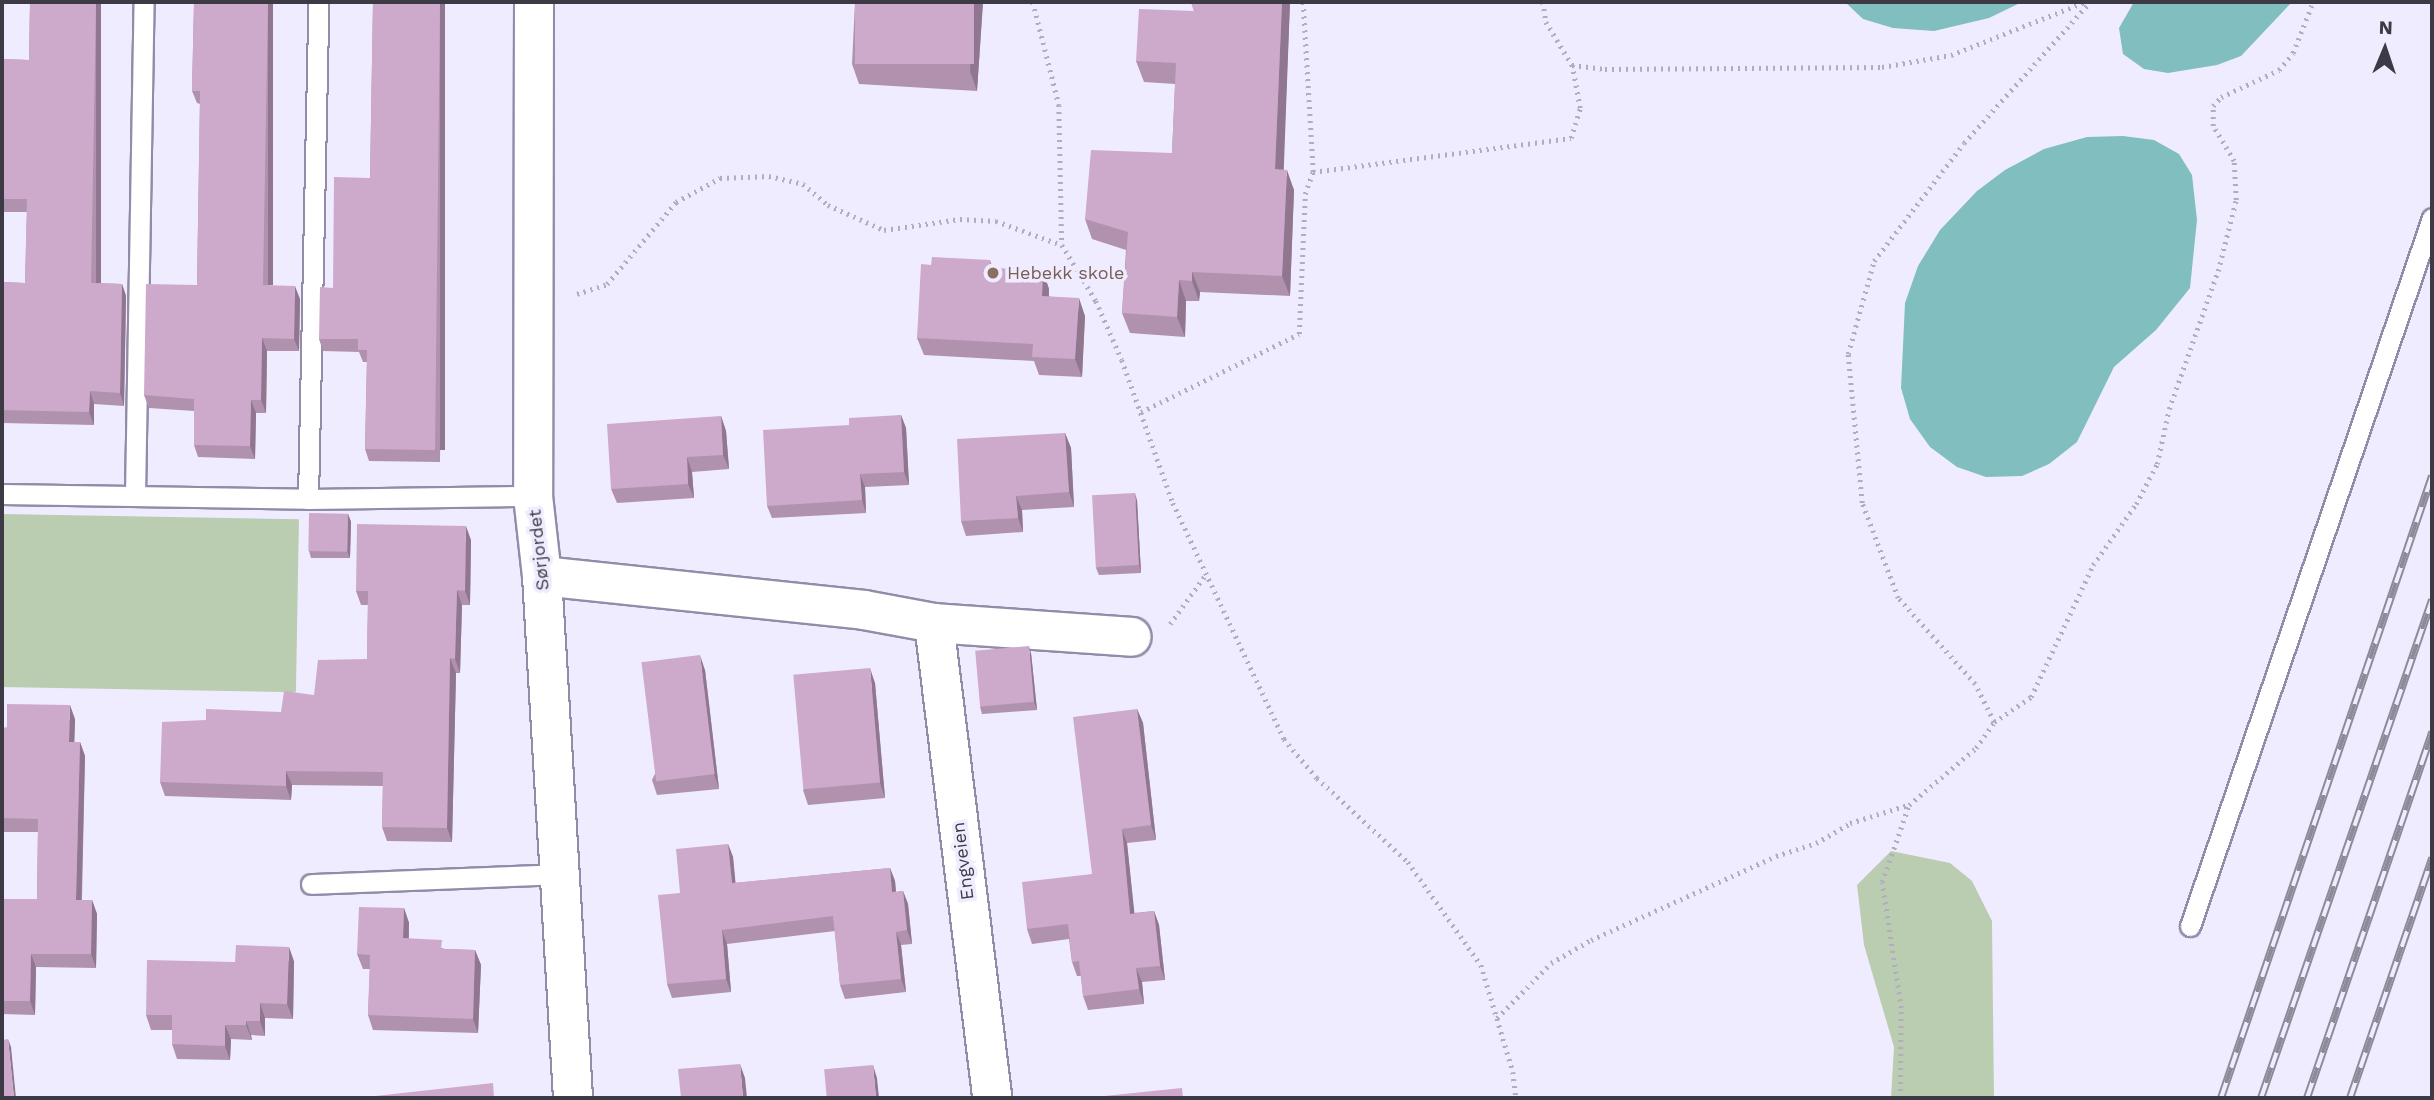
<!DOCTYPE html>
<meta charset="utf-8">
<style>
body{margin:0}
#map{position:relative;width:2434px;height:1100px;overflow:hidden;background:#f0ecff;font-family:"Work Sans",sans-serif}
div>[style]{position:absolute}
.green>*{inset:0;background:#bbcdb0;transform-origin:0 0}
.water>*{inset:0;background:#81bebf}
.path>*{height:4.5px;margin-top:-2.25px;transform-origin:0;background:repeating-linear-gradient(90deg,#b1adbe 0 2px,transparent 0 7px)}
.roads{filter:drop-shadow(2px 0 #938ca9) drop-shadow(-2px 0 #938ca9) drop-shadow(0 2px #938ca9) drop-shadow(0 -2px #938ca9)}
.service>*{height:19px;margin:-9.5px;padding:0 9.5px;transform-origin:9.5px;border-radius:9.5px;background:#fff}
.minor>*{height:38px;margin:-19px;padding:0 19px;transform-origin:19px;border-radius:19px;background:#fff}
.rail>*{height:8px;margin-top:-4px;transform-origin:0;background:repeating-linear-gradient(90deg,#f0ecff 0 16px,#8e8a99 0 32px);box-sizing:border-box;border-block:2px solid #8e8a99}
.wall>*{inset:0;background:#b092af}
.shaded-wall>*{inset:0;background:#90778f;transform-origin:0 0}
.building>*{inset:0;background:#cdaacc;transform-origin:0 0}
.dots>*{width:19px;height:19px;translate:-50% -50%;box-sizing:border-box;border:4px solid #f0ecff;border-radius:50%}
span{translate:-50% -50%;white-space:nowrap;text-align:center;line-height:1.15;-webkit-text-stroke:7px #f0ecff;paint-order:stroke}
.education-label{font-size:18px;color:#785e54}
.left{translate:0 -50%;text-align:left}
.street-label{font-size:18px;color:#3d3a46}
.frame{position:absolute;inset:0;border:4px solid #3d3a46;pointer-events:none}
.north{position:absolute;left:2350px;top:14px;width:70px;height:70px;-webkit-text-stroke:5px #f0ecff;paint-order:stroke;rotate:2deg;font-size:19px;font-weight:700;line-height:28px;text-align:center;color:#3d3a46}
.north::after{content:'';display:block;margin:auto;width:24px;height:32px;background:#3d3a46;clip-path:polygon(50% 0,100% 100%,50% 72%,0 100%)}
</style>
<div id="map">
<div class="green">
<div style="left:2px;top:514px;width:297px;height:173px;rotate:1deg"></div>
<div style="clip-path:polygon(1891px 851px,1950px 863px,1972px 881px,1992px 921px,1994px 1098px,1891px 1098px,1894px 1047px,1864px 945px,1857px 885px)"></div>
</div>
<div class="water">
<div style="clip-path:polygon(1845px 2px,2022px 2px,1989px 18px,1934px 31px,1893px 28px,1863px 19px)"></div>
<div style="clip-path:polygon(2134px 2px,2292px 2px,2241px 56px,2217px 65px,2168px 73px,2144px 69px,2123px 54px,2119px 28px)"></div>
<div style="clip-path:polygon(2123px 136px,2154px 140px,2179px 154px,2192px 175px,2197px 220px,2190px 288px,2156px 330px,2114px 367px,2077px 442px,2049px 464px,2022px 476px,1986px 477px,1957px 467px,1930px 447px,1910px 419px,1901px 388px,1905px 303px,1918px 266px,1940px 230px,1977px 191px,2005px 170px,2044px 149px,2087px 137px)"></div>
</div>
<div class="path">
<div style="left:1033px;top:2px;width:106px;rotate:75.8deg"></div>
<div style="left:1059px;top:105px;width:140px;rotate:88.8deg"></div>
<div style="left:1543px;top:2px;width:20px;rotate:81deg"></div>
<div style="left:1546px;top:22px;width:50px;rotate:58.8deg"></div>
<div style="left:1572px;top:65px;width:33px;rotate:7deg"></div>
<div style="left:1605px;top:69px;width:277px;rotate:-0.4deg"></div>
<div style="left:1882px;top:67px;width:70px;rotate:-9.9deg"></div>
<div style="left:1951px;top:55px;width:144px;rotate:-21.6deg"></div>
<div style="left:1313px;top:172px;width:260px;rotate:-7.5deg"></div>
<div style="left:1571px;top:138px;width:31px;rotate:-73deg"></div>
<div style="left:1580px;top:108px;width:44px;rotate:-100.5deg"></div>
<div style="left:577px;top:294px;width:32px;rotate:-18deg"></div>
<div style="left:607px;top:284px;width:107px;rotate:-49.9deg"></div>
<div style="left:676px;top:202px;width:50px;rotate:-28.6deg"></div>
<div style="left:720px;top:178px;width:49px;rotate:-2.3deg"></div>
<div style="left:769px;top:176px;width:35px;rotate:13deg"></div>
<div style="left:803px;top:184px;width:33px;rotate:40deg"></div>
<div style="left:828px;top:205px;width:61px;rotate:24.1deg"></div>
<div style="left:884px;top:230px;width:77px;rotate:-8.2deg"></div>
<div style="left:960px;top:219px;width:36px;rotate:3deg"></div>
<div style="left:996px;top:221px;width:70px;rotate:20deg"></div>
<div style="left:1062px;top:245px;width:66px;rotate:58.7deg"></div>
<div style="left:1096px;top:301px;width:64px;rotate:66.2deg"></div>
<div style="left:1122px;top:360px;width:152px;rotate:70.4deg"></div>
<div style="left:1173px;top:503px;width:261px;rotate:64.8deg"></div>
<div style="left:1284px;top:739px;width:51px;rotate:49.8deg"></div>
<div style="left:1317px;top:778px;width:124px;rotate:42.7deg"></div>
<div style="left:1408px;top:862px;width:126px;rotate:54.7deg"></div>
<div style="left:1481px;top:965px;width:112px;rotate:73.3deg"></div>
<div style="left:1513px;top:1072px;width:26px;rotate:83deg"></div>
<div style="left:1141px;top:412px;width:176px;rotate:-26.3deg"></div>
<div style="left:1299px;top:334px;width:140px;rotate:-87.5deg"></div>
<div style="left:1305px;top:194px;width:23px;rotate:-70deg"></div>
<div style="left:1313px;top:172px;width:170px;rotate:-93.4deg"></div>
<div style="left:1170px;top:624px;width:62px;rotate:-54.2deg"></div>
<div style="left:1994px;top:722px;width:45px;rotate:-34deg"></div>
<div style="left:2031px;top:697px;width:146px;rotate:-64.8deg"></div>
<div style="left:2093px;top:565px;width:75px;rotate:-54.8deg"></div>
<div style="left:2136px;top:504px;width:45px;rotate:-62.3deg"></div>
<div style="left:2157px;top:464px;width:56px;rotate:-77.7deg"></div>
<div style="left:2169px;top:409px;width:146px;rotate:-70.5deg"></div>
<div style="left:2218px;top:271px;width:73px;rotate:-75.8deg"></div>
<div style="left:2236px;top:200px;width:39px;rotate:-93deg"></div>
<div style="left:2234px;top:161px;width:41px;rotate:-121deg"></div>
<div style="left:2213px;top:126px;width:20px;rotate:-90deg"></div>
<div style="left:2213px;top:106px;width:12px;rotate:-48deg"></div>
<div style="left:2221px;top:97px;width:64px;rotate:-25deg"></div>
<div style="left:2279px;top:70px;width:22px;rotate:-51deg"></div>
<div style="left:2293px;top:53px;width:55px;rotate:-68.6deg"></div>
<div style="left:1497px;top:1018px;width:77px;rotate:-45.5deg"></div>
<div style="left:1551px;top:963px;width:46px;rotate:-29.9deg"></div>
<div style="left:1591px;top:940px;width:203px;rotate:-24.4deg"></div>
<div style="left:1776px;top:856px;width:42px;rotate:-18deg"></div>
<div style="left:1816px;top:843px;width:39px;rotate:-30deg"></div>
<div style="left:1850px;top:823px;width:61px;rotate:-17.2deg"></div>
<div style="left:1900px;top:1098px;width:90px;rotate:-89.4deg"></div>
<div style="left:1901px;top:1008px;width:127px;rotate:-98.6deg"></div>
<div style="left:1882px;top:882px;width:82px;rotate:-70.7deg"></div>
<div style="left:1909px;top:805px;width:88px;rotate:-40.4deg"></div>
<div style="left:1976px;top:748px;width:32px;rotate:-55deg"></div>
<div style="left:1994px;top:722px;width:42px;rotate:-116.6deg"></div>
<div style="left:1975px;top:684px;width:115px;rotate:-131.8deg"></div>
<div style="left:1898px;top:598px;width:102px;rotate:-110.8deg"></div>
<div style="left:1862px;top:503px;width:150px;rotate:-95.4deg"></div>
<div style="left:1848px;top:354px;width:97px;rotate:-74.4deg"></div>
<div style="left:1874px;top:261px;width:148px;rotate:-52.7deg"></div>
<div style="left:1964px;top:143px;width:189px;rotate:-48.2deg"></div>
</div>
<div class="roads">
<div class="service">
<div style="left:2px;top:494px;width:306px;rotate:0.9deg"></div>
<div style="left:308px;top:499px;width:225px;rotate:-0.8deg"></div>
<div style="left:135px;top:495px;width:493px;rotate:-89deg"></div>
<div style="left:308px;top:499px;width:497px;rotate:-88.8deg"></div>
<div style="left:311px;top:884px;width:248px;rotate:-2.3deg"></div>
<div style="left:2190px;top:926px;width:748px;rotate:-71.13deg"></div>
</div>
<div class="minor">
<div style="left:534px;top:2px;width:494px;rotate:90.1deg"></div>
<div style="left:533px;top:496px;width:81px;rotate:83.6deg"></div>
<div style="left:542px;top:576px;width:523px;rotate:86.6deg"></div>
<div style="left:542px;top:576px;width:324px;rotate:6deg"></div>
<div style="left:864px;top:610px;width:71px;rotate:10.5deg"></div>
<div style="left:934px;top:623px;width:198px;rotate:4deg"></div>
<div style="left:934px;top:623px;width:479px;rotate:83deg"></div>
</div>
</div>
<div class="rail">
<div style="left:2221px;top:1098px;width:657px;rotate:-71.26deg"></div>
<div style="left:2261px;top:1098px;width:527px;rotate:-71.05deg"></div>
<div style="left:2307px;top:1098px;width:387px;rotate:-71.1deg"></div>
<div style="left:2350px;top:1098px;width:254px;rotate:-71.1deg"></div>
</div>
<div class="wall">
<div style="clip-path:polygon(30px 2px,101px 2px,96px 283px,122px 284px,126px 296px,124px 406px,94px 404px,94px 425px,2px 423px,2px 282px,25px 283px,27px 212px,2px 212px,2px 59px,29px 60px)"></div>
<div style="clip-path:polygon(194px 2px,273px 2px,268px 285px,300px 299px,299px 351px,267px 351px,266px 413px,256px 413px,255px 459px,198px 457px,194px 445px,194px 411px,149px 408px,144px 395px,197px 285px,200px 104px,197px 103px,192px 91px)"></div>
<div style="clip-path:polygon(373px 2px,445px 2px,440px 462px,369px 461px,365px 449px,367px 362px,363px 362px,359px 352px,323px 351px,319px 339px,333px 288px,370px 178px)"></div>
<div style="clip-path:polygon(855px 2px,983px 2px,977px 91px,859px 84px,852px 64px)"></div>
<div style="clip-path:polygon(1191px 2px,1290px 2px,1283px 170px,1294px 190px,1290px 296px,1200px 292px,1199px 301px,1186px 301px,1185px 337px,1130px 333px,1122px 313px,1126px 250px,1092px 239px,1085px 219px,1172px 153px,1175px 84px,1144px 82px,1136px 61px,1194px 11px)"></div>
<div style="clip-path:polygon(990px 260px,993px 268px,1043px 271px,1049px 289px,1049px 296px,1085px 316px,1082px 377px,1039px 375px,1034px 361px,924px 355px,917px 338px,931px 265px)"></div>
<div style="clip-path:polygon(901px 415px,906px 428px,909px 485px,865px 487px,866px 513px,772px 518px,767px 506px,849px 425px)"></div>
<div style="clip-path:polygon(721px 416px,726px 431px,729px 469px,692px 472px,694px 498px,617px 503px,611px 489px)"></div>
<div style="clip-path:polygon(1065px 433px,1071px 448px,1074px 507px,1022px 510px,1023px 532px,966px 536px,961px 521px)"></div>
<div style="clip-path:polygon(1137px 500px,1141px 573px,1099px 575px,1096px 568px)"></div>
<div style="clip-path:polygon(348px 514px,351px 522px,350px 558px,311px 558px,309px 551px)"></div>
<div style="clip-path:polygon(471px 540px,470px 605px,462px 605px,460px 673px,456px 673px,452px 842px,387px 841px,382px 827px,383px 786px,292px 785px,291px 800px,165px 796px,160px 782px,206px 720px,281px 712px,314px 695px,367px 659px,368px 605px,361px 605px,356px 591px)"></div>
<div style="clip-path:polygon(1031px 653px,1037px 710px,982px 714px,980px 707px)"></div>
<div style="clip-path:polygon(705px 670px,719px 789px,657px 795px,652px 780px)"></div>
<div style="clip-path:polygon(875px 683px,885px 798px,808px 805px,803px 790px)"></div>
<div style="clip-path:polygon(1137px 709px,1143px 723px,1156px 840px,1127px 843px,1134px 913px,1154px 911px,1159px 925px,1165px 980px,1142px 982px,1144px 1004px,1088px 1010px,1083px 996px,1081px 976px,1077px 976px,1072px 962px,1069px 939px,1032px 944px,1027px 929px,1092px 874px)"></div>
<div style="clip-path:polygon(75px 719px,74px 742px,80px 742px,85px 756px,82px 900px,92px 900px,97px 914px,96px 968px,36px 967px,35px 1015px,2px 1014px,2px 899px,37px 899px,38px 832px,2px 832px,2px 728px)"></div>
<div style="clip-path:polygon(728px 844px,733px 857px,735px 883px,890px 868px,895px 881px,896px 892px,903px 891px,908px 904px,912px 944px,901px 945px,906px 992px,845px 999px,840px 985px,835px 931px,727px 944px,731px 992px,672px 998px,667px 984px,680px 893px)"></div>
<div style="clip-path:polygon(404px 908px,409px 923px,409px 939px,445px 949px,475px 950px,481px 965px,478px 1033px,373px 1030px,368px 1015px,370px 969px,363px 969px,357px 954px)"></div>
<div style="clip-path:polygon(294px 961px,293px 1019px,265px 1018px,265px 1036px,251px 1035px,252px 1040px,231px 1039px,230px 1060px,177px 1059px,172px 1044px,172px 1030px,151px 1030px,146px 1015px,235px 962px)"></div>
</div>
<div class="shaded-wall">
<div style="left:96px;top:2px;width:5px;height:281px"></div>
<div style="left:268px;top:2px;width:5px;height:283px"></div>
<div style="left:440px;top:2px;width:5px;height:448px"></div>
<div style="clip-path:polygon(974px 2px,983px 2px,977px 91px,970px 71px)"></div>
<div style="clip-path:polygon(1282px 2px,1290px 2px,1283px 190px,1275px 169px)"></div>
<div style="clip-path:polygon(1287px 170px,1294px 190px,1290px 296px,1282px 276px)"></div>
<div style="clip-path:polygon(1043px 271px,1049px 289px,1048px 313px,1042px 296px)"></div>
<div style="clip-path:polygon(1192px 272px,1200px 292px,1199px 301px,1192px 281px)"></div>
<div style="clip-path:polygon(1179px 280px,1186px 301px,1185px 337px,1177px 317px)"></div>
<div style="clip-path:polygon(122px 284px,126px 296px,124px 406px,120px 393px)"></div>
<div style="clip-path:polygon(295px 286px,300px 299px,299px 351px,294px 339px)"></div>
<div style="clip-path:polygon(1079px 298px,1085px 316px,1082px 377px,1075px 359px)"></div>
<div style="clip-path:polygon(262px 338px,267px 351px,266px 413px,261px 400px)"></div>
<div style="clip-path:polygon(90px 391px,94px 404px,94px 425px,89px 412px)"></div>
<div style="clip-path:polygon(251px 400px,256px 413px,255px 459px,250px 446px)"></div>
<div style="clip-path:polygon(901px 415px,906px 428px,909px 485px,904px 472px)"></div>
<div style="clip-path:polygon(721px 416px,726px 431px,729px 469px,723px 455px)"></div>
<div style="clip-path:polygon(1065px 433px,1071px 448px,1074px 507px,1069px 492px)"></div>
<div style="clip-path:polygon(687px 457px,692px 472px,694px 498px,688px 484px)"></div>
<div style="clip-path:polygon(860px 474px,865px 487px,866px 513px,862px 500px)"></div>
<div style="clip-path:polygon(1135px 493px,1137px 500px,1141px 573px,1139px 565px)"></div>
<div style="clip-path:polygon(1016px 496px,1022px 510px,1023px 532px,1018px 518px)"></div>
<div style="clip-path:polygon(348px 514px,351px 522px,350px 558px,347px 551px)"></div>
<div style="clip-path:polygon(466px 526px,471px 540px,470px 605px,465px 591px)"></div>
<div style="clip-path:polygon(457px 590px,462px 605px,460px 673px,455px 659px)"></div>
<div style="clip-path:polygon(1029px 646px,1031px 653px,1037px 710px,1034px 702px)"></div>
<div style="clip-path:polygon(700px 655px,705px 670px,719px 789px,714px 774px)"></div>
<div style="clip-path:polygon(450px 658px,456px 673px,452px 842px,447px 828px)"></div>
<div style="clip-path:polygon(870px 668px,875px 683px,885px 798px,880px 783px)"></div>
<div style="clip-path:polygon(70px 705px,75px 719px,74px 756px,69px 742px)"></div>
<div style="clip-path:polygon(1137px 709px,1143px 723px,1156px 840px,1151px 825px)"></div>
<div style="clip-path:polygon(80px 742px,85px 756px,81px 914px,76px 900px)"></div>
<div style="clip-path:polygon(286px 771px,292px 785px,291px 800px,286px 786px)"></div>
<div style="clip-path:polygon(1122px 829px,1127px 843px,1136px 928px,1130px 914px)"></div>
<div style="clip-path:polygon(728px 844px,733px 857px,737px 897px,732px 883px)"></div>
<div style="clip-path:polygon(890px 868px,895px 881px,897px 906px,892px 892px)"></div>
<div style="clip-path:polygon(903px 891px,908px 904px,912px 944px,907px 930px)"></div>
<div style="clip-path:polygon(92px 900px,97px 914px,96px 968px,91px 954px)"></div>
<div style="clip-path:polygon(404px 908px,409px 923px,408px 953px,403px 938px)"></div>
<div style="clip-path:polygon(1154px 911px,1159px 925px,1165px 980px,1160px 966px)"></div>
<div style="clip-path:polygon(722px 930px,727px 944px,731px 992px,726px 979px)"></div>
<div style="clip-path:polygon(896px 932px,901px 945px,906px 992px,901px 979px)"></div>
<div style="clip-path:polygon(289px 947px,294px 961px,293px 1019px,287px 1004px)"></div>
<div style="clip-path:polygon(475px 950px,481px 965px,478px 1033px,473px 1019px)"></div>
<div style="clip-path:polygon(31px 954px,36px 967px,35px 1015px,30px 1001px)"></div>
<div style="clip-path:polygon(1136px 968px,1142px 982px,1144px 1004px,1139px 989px)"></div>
<div style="clip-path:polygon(260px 1003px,265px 1018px,265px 1036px,260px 1021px)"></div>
<div style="clip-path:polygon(246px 1021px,251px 1035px,252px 1040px,246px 1025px)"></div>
<div style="clip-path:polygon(225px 1025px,231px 1039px,230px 1060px,225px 1046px)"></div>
<div style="clip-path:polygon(8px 1039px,11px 1047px,16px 1098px,14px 1098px)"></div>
<div style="clip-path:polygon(740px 1064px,745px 1078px,747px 1098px,743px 1098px)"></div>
<div style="clip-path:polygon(873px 1065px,877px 1078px,879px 1098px,876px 1098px)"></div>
</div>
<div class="building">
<div style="clip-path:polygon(30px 2px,96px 2px,91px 283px,122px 284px,120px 393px,90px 391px,89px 412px,2px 410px,2px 282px,25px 283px,27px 199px,2px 199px,2px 59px,29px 60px)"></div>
<div style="clip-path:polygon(194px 2px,268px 2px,263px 285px,295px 286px,294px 339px,262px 338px,261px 400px,251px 400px,250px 446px,194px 445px,194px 399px,144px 395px,146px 284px,197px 285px,200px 91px,192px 91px)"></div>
<div style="clip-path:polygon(373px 2px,440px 2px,435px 450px,365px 449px,367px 350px,358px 350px,358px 339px,319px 339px,320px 287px,333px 288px,334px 177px,370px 178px)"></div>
<div style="left:855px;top:2px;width:119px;height:62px"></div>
<div style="clip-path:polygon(1191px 2px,1282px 2px,1275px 169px,1287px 170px,1282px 276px,1192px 272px,1192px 281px,1179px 280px,1177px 317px,1122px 313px,1128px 232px,1085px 219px,1091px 150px,1172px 153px,1176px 63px,1136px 61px,1139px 9px,1194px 11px)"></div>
<div style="clip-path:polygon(932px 257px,990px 260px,990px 268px,1043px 271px,1042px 296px,1079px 298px,1075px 359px,1032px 357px,1033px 344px,917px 338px,921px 264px,931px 265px)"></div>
<div style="clip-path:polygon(901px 415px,904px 472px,860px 474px,862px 500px,767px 506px,763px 430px,849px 425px,849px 418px)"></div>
<div style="clip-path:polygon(721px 416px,723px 455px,687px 457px,688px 484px,611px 489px,607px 424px)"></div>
<div style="clip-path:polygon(1065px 433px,1069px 492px,1016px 496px,1018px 518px,961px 521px,957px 439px)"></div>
<div style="left:1135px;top:493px;width:72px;height:43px;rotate:87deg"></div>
<div style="left:309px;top:513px;width:39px;height:38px;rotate:1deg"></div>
<div style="clip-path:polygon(357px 524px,466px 526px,465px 591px,457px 590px,455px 659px,450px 658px,447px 828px,382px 827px,383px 772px,286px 771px,286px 786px,160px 782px,162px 722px,206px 720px,206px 709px,281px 712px,284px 691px,314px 695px,318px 660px,367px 659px,368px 591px,356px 591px)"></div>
<div style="left:1029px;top:646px;width:56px;height:54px;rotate:85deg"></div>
<div style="left:700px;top:655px;width:120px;height:59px;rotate:83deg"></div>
<div style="left:870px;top:668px;width:115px;height:77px;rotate:85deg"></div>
<div style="clip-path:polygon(7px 704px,70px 705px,69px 742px,80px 742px,76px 900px,92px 900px,91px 954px,31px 954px,30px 1001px,2px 1001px,2px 899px,37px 899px,38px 819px,2px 818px,2px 728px,7px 728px)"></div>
<div style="clip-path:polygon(1137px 709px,1151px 825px,1122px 829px,1130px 914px,1154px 911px,1160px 966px,1136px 968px,1139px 989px,1083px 996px,1079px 961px,1072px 962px,1068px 924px,1027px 929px,1022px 882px,1092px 874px,1073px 717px)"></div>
<div style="clip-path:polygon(728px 844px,732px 883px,890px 868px,892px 892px,903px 891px,907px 930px,896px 932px,901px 979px,840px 985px,833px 916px,722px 930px,726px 979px,667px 984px,658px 895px,680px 893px,676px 849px)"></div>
<div style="clip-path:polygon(359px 907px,404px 908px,403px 938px,442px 940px,441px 949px,475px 950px,473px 1019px,368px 1015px,370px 955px,357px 954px)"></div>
<div style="clip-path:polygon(236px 945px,289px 947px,287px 1004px,260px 1003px,260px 1021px,246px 1021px,246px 1025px,225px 1025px,225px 1046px,172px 1044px,172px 1015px,146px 1015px,147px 960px,235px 962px)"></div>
<div style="clip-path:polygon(8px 1039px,14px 1098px,2px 1098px,2px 1040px)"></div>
<div style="clip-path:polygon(740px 1064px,743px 1098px,681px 1098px,678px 1069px)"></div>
<div style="left:873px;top:1065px;width:33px;height:49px;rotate:85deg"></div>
<div style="clip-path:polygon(493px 1083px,494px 1098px,357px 1098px)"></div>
<div style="clip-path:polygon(1182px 1088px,1183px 1098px,1085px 1098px)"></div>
</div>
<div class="dots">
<div style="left:993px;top:273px;background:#8d6e63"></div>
</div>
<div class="education-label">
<span class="left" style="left:1007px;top:273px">Hebekk skole</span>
</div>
<div class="street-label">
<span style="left:539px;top:550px;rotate:-96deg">Sørjordet</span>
<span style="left:963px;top:861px;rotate:-97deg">Engveien</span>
</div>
<div class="frame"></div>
<div class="north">N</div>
</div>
